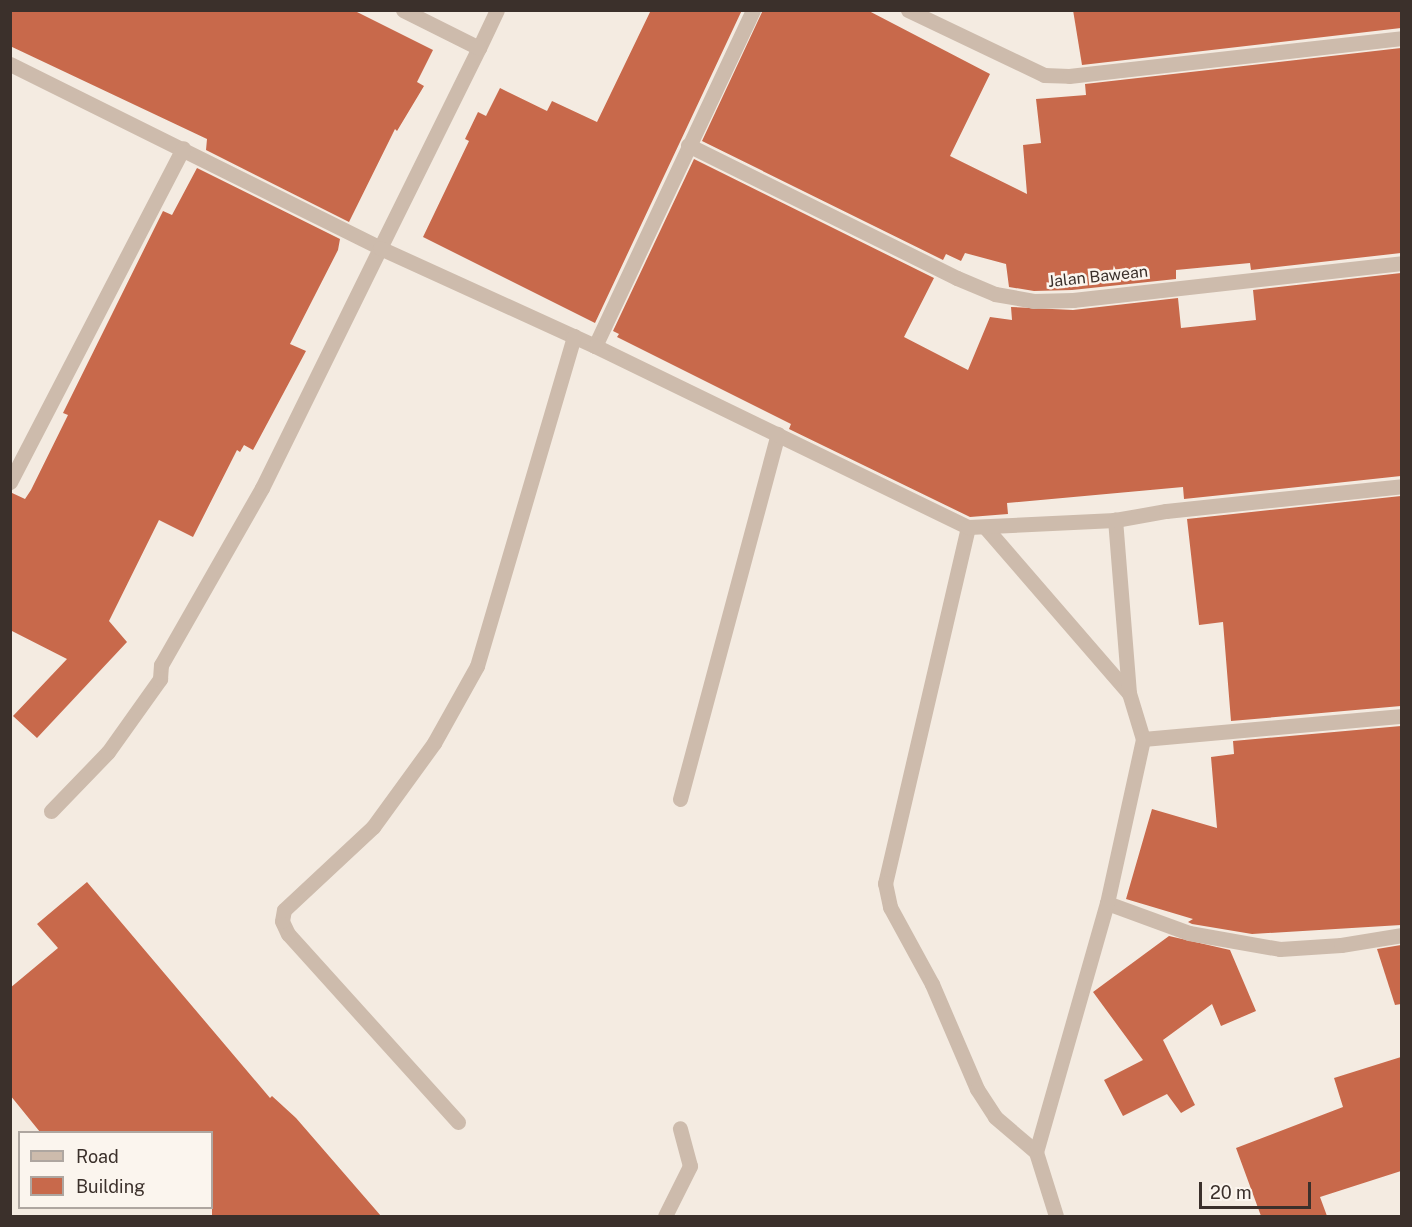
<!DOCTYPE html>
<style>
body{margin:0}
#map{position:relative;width:1412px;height:1227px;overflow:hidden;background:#f4ebe1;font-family:"Public Sans",sans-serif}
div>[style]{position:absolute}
.building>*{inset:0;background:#c8694b}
.minor>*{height:15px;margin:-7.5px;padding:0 7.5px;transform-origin:7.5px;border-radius:7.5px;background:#cdbbac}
span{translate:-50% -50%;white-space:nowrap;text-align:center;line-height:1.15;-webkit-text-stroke:5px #fbf5ee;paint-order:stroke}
.street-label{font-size:16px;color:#3b302b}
.frame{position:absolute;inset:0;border:12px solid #3b302b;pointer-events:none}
.legend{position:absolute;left:18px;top:1131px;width:195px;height:78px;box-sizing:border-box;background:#fbf5ee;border:2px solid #aea6a0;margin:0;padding:8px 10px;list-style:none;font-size:18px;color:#3b302b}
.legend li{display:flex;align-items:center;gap:12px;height:30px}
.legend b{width:30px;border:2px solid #aea6a0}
.scale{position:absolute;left:1199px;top:1182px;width:112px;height:27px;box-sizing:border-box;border:3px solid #3b302b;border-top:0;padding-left:8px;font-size:18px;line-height:21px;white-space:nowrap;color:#3b302b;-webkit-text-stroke:4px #fbf5ee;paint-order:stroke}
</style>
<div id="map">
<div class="building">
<div style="clip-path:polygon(10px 10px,353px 10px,433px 50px,417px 82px,424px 86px,397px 131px,395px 129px,349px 222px,206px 150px,207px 139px,10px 46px)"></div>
<div style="clip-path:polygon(651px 10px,742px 10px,595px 323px,423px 237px,469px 141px,465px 139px,478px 112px,486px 116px,500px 88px,547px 111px,552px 101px,597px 122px)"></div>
<div style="clip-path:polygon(763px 10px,867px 10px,990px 74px,950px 156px,1027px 194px,1023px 145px,1041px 143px,1036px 99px,1086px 95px,1085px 84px,1401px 48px,1401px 253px,1251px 270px,1250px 263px,1176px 270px,1176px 279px,1072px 290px,1034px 291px,1009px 287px,1006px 264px,965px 253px,961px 261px,946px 254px,943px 260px,702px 141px)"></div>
<div style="clip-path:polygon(1073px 10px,1401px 10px,1401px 28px,1082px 65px)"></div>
<div style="clip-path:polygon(694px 159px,934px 278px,904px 337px,968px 370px,990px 317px,1012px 320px,1011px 307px,1073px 310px,1178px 298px,1181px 328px,1256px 320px,1253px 290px,1401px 273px,1401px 476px,1184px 499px,1183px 487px,1007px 503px,1008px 514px,970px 517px,789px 429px,791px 424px,617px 337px,619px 334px,613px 331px)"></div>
<div style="clip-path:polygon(197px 168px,340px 239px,338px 250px,290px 344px,306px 351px,253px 450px,244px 445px,240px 452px,237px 450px,193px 537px,159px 520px,109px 621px,127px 642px,37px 738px,13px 716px,67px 659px,10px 630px,10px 492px,25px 499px,31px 490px,68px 415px,63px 413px,163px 211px,172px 215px)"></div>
<div style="clip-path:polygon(1401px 496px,1401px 706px,1231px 721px,1223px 622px,1199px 625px,1187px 519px)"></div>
<div style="clip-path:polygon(1401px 726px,1401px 925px,1252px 934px,1192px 924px,1188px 922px,1193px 919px,1126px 899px,1152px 809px,1217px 828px,1211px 757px,1234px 754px,1233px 741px)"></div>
<div style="clip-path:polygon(87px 882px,270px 1098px,272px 1096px,296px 1118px,381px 1216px,212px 1216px,212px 1132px,40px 1132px,10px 1095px,10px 988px,58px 948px,37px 924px)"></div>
<div style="clip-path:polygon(1169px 936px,1230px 950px,1256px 1011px,1221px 1026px,1212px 1004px,1163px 1040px,1195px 1105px,1181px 1113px,1167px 1094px,1123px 1116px,1104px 1080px,1143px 1060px,1093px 992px)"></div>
<div style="clip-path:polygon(1401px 945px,1401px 1004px,1395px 1005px,1377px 949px)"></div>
<div style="clip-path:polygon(1401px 1057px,1401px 1171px,1320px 1197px,1327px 1216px,1261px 1216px,1236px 1148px,1343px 1107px,1334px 1078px)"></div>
</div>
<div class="minor">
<div style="left:908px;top:10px;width:151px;rotate:25.5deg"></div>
<div style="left:1044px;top:75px;width:25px;rotate:2deg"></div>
<div style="left:1069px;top:76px;width:335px;rotate:-6.5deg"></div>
<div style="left:479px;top:48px;width:42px;rotate:-64.7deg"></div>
<div style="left:10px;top:64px;width:413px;rotate:26.4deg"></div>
<div style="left:380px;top:248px;width:223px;rotate:-63.7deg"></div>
<div style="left:479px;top:48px;width:85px;rotate:-153.4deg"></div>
<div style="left:688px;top:145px;width:300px;rotate:26.3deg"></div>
<div style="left:957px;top:278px;width:41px;rotate:22.8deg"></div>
<div style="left:995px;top:294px;width:39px;rotate:10deg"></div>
<div style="left:1033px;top:301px;width:40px;rotate:-1.4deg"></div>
<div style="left:1073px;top:300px;width:331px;rotate:-6.4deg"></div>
<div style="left:595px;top:346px;width:371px;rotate:-64.8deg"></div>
<div style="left:10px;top:482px;width:376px;rotate:-62.6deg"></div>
<div style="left:968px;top:527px;width:366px;rotate:103.1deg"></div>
<div style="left:885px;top:883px;width:25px;rotate:78deg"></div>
<div style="left:890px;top:907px;width:88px;rotate:61.4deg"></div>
<div style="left:932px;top:984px;width:114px;rotate:66.8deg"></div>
<div style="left:977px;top:1089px;width:33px;rotate:57deg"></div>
<div style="left:995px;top:1117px;width:54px;rotate:40.5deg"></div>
<div style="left:985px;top:527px;width:220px;rotate:49.1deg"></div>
<div style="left:1143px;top:739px;width:260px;rotate:-5.1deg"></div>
<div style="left:680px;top:799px;width:378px;rotate:-75deg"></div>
<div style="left:51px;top:811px;width:82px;rotate:-46deg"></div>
<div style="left:108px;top:752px;width:90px;rotate:-54.5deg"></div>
<div style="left:160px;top:679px;width:14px;rotate:-86deg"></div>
<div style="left:161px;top:665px;width:204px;rotate:-60.3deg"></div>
<div style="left:262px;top:488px;width:267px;rotate:-63.8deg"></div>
<div style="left:380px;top:248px;width:236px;rotate:24.5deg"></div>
<div style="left:595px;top:346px;width:415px;rotate:25.9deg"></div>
<div style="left:968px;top:527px;width:147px;rotate:-2.7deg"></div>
<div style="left:1107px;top:903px;width:87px;rotate:20.1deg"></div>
<div style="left:1189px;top:933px;width:92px;rotate:10deg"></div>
<div style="left:1280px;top:949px;width:61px;rotate:-3.8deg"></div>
<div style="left:1341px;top:945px;width:62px;rotate:-9.3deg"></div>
<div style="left:458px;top:1122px;width:253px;rotate:-132.1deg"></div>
<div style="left:288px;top:934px;width:14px;rotate:-115deg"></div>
<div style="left:282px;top:921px;width:11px;rotate:-80deg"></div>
<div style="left:284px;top:910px;width:122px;rotate:-43deg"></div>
<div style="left:373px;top:827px;width:104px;rotate:-54deg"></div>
<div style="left:434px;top:743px;width:88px;rotate:-60.8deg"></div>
<div style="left:477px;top:666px;width:344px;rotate:-73.6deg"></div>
<div style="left:665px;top:1216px;width:56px;rotate:-63.4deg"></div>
<div style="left:690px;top:1166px;width:39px;rotate:-105deg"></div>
<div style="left:1056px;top:1216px;width:67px;rotate:-107.4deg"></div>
<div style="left:1036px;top:1152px;width:259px;rotate:-74.1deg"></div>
<div style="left:1107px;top:903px;width:168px;rotate:-77.6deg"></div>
<div style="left:1143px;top:739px;width:48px;rotate:-106.9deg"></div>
<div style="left:1129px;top:693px;width:174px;rotate:-94.6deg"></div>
<div style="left:1115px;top:520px;width:52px;rotate:-10deg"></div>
<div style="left:1166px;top:511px;width:237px;rotate:-6deg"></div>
</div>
<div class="street-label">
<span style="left:1098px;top:277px;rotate:-6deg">Jalan Bawean</span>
</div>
<div class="frame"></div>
<ul class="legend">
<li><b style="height:8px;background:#cdbbac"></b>Road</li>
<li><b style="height:16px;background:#c8694b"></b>Building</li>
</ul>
<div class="scale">20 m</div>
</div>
